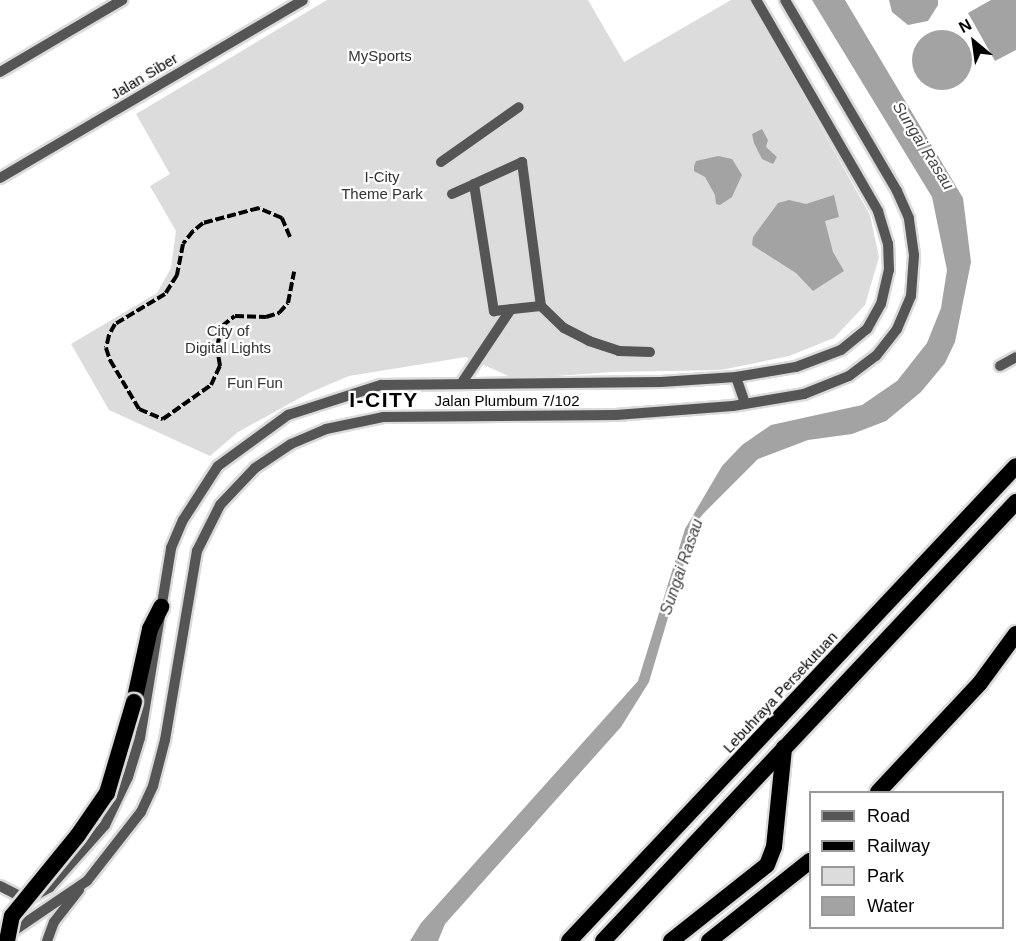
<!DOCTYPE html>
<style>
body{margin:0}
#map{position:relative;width:1016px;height:941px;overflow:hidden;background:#fff;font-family:Helvetica,sans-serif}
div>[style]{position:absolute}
.green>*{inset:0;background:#dcdcdc}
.water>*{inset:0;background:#a3a3a3}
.round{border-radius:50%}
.roads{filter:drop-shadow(2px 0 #dbdbdb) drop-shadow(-2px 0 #dbdbdb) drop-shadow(0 2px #dbdbdb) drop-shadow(0 -2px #dbdbdb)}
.minor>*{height:10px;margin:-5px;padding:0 5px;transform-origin:5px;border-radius:5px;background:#555}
.highway>*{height:16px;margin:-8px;padding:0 8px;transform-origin:8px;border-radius:8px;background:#000}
.rail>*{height:4px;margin-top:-2px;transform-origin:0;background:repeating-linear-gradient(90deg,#000 0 9px,transparent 0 12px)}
.bridges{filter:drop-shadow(2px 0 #dbdbdb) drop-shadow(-2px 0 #dbdbdb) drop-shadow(0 2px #dbdbdb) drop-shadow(0 -2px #dbdbdb)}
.highway-bridge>*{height:16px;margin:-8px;padding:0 8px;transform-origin:8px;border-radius:8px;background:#000}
span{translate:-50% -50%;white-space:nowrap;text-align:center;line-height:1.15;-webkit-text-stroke:4.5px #fff;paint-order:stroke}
.park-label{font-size:15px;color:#333}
.street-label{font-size:15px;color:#000}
.water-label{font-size:16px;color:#444;font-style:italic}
.district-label{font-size:21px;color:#000;font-weight:700;letter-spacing:1.5px}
.legend{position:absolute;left:809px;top:791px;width:195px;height:138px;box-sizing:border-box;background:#fff;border:2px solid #999;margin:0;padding:8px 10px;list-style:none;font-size:18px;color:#000}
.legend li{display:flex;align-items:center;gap:12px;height:30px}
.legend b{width:30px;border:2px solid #999}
.north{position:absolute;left:944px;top:12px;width:60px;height:60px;-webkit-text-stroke:4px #fff;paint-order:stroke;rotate:331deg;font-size:16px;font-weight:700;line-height:24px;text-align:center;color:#000}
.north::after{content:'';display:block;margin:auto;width:21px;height:27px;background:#000;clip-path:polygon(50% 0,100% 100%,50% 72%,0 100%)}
</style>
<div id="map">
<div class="green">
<div style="clip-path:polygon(327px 0,588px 0,624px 62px,731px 0,749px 0,870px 215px,879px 257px,865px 305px,834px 338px,789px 356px,721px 370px,612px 372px,515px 379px,466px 357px,349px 376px,309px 393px,238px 432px,210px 456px,109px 410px,71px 344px,157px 293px,171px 268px,176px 231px,150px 186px,170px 174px,136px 114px)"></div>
</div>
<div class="water">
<div style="clip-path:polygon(812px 0,845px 0,963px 198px,971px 262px,955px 342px,945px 363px,921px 392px,886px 421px,852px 434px,808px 440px,758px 459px,703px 514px,696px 523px,649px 682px,621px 727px,445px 924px,438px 941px,410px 941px,421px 923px,638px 681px,685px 529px,722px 466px,742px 445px,771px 425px,862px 405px,897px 381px,927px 343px,941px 308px,947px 270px,932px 197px)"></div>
<div style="clip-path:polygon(889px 0,938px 0,938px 5px,928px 21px,908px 25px,892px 12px)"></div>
<div style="clip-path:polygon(991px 0,1016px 0,1016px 50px,995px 61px,968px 13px)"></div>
<div class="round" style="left:912px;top:30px;width:60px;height:60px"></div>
<div style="clip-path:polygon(762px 129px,768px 140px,766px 147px,777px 157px,773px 164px,762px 159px,754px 143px,752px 134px)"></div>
<div style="clip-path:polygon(718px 156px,732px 159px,742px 175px,732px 197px,720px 205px,716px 204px,715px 195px,705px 177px,694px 171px,694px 166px,696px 161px)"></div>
<div style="clip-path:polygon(834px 195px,839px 217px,825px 221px,833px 252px,844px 271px,813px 291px,796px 273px,752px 245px,753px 237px,778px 203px,789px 200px,806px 204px)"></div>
</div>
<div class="roads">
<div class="minor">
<div style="left:0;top:72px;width:142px;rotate:-30.5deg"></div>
<div style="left:441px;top:162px;width:95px;rotate:-35.2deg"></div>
<div style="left:0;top:178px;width:351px;rotate:-30.4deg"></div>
<div style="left:474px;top:184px;width:53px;rotate:-24.6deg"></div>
<div style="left:522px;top:162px;width:145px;rotate:82.5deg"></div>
<div style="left:541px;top:306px;width:32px;rotate:44deg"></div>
<div style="left:564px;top:328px;width:28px;rotate:27deg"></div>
<div style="left:589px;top:341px;width:32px;rotate:18deg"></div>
<div style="left:619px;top:351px;width:31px;rotate:2deg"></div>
<div style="left:452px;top:194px;width:24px;rotate:-24deg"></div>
<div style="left:474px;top:184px;width:129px;rotate:81.1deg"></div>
<div style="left:494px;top:311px;width:47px;rotate:-6.1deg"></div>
<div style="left:1000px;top:366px;width:18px;rotate:-29deg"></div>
<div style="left:736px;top:377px;width:28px;rotate:71deg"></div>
<div style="left:461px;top:384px;width:90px;rotate:-56.3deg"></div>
<div style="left:0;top:886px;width:22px;rotate:27deg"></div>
<div style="left:20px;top:896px;width:14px"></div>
<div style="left:34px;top:896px;width:18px;rotate:-29deg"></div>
<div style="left:50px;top:887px;width:83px;rotate:-48.4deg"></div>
<div style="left:105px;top:825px;width:53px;rotate:-64.4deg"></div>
<div style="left:128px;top:777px;width:41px;rotate:-72.9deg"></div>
<div style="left:140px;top:738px;width:193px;rotate:-80.7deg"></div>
<div style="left:171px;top:548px;width:30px;rotate:-67deg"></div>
<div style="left:183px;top:520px;width:64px;rotate:-57.1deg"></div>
<div style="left:218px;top:466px;width:87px;rotate:-36.1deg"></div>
<div style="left:288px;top:415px;width:98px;rotate:-17.9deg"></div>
<div style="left:381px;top:385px;width:280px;rotate:-0.6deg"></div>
<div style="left:661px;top:382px;width:75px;rotate:-3.8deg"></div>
<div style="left:736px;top:377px;width:61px;rotate:-9.5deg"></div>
<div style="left:796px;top:367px;width:48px;rotate:-20.7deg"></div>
<div style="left:841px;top:350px;width:33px;rotate:-39deg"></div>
<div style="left:867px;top:329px;width:29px;rotate:-61deg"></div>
<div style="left:881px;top:304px;width:35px;rotate:-77deg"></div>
<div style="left:889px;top:270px;width:26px;rotate:-92deg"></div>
<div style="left:888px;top:244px;width:34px;rotate:-107deg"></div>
<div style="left:878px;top:211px;width:244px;rotate:-120deg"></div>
<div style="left:6px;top:936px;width:98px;rotate:-34.2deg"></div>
<div style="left:87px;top:881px;width:88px;rotate:-52deg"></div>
<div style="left:141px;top:812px;width:29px;rotate:-65deg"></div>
<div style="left:153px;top:786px;width:48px;rotate:-75.4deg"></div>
<div style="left:165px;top:740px;width:192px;rotate:-80.4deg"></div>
<div style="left:197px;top:551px;width:51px;rotate:-63.4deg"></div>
<div style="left:220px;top:505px;width:51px;rotate:-46.6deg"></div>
<div style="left:255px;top:468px;width:43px;rotate:-33.7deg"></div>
<div style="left:291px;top:444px;width:38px;rotate:-23deg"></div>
<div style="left:326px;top:429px;width:58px;rotate:-11.9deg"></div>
<div style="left:383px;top:417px;width:233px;rotate:-0.5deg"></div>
<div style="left:616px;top:415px;width:117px;rotate:-4.4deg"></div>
<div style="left:733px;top:406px;width:72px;rotate:-9.6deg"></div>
<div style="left:804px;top:394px;width:48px;rotate:-21.8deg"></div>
<div style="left:849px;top:376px;width:34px;rotate:-37deg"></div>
<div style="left:876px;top:356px;width:34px;rotate:-52deg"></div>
<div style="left:897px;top:329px;width:36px;rotate:-67deg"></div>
<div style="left:911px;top:296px;width:41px;rotate:-85.8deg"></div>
<div style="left:914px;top:255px;width:37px;rotate:-98deg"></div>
<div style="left:909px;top:218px;width:30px;rotate:-114deg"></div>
<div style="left:897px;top:191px;width:221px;rotate:-120.4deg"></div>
<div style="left:47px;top:941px;width:20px;rotate:-70deg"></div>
<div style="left:54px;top:922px;width:41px;rotate:-52deg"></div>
</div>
<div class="highway">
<div style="left:134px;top:702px;width:75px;rotate:-77.6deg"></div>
<div style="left:150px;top:629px;width:25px;rotate:-63deg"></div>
<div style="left:878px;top:792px;width:149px;rotate:-46.9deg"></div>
<div style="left:980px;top:683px;width:61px;rotate:-53.7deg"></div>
<div style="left:569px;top:941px;width:652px;rotate:-46.74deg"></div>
<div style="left:603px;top:941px;width:603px;rotate:-46.75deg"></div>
<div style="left:671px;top:941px;width:122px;rotate:-38.4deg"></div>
<div style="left:767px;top:865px;width:19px;rotate:-69deg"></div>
<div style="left:774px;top:847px;width:100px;rotate:-84.2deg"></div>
<div style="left:709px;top:941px;width:129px;rotate:-38.4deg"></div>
</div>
</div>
<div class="rail">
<div style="left:290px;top:237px;width:21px;rotate:-113deg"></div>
<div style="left:282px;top:218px;width:25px;rotate:-157deg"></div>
<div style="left:259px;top:208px;width:58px;rotate:165deg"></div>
<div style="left:203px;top:223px;width:13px;rotate:141deg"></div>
<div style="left:193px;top:231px;width:16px;rotate:128deg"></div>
<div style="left:183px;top:244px;width:32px;rotate:101deg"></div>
<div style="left:177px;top:275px;width:22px;rotate:122deg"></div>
<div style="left:165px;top:294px;width:58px;rotate:149deg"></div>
<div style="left:115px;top:324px;width:13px;rotate:119deg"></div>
<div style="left:109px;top:335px;width:13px;rotate:103deg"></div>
<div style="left:106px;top:348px;width:13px;rotate:72deg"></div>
<div style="left:110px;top:360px;width:57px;rotate:59.4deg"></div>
<div style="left:139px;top:409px;width:26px;rotate:23deg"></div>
<div style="left:163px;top:419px;width:59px;rotate:-35.3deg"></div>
<div style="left:211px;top:385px;width:21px;rotate:-65deg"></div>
<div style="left:220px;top:366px;width:19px;rotate:-99deg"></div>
<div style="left:217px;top:347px;width:22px;rotate:-77deg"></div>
<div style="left:222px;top:326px;width:16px;rotate:-38deg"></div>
<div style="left:235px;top:316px;width:31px;rotate:2deg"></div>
<div style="left:266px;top:317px;width:14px;rotate:-17deg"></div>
<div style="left:279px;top:313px;width:13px;rotate:-48deg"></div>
<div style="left:288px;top:303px;width:32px;rotate:-79deg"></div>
</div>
<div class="bridges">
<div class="highway-bridge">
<div style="left:7px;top:941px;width:25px;rotate:-79deg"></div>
<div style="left:12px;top:916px;width:104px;rotate:-50.8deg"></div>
<div style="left:78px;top:835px;width:51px;rotate:-55.4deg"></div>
<div style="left:107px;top:793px;width:95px;rotate:-73.5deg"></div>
</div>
</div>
<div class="park-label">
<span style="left:380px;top:56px">MySports</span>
<span style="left:382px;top:185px">I-City<br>Theme Park</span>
<span style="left:228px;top:339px">City of<br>Digital Lights</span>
<span style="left:255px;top:383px">Fun Fun</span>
</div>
<div class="street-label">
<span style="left:144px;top:76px;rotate:-31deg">Jalan Siber</span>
<span style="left:507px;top:401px">Jalan Plumbum 7/102</span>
<span style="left:780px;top:692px;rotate:-47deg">Lebuhraya Persekutuan</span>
</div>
<div class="water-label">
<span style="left:923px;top:146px;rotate:58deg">Sungai Rasau</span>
<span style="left:682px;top:567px;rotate:-71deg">Sungai Rasau</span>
</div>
<div class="district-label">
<span style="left:384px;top:400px">I-CITY</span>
</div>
<ul class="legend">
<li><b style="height:8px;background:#555"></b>Road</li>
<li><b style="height:8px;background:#000"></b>Railway</li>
<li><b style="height:16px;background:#dcdcdc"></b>Park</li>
<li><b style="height:16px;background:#a3a3a3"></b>Water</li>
</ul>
<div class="north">N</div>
</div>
